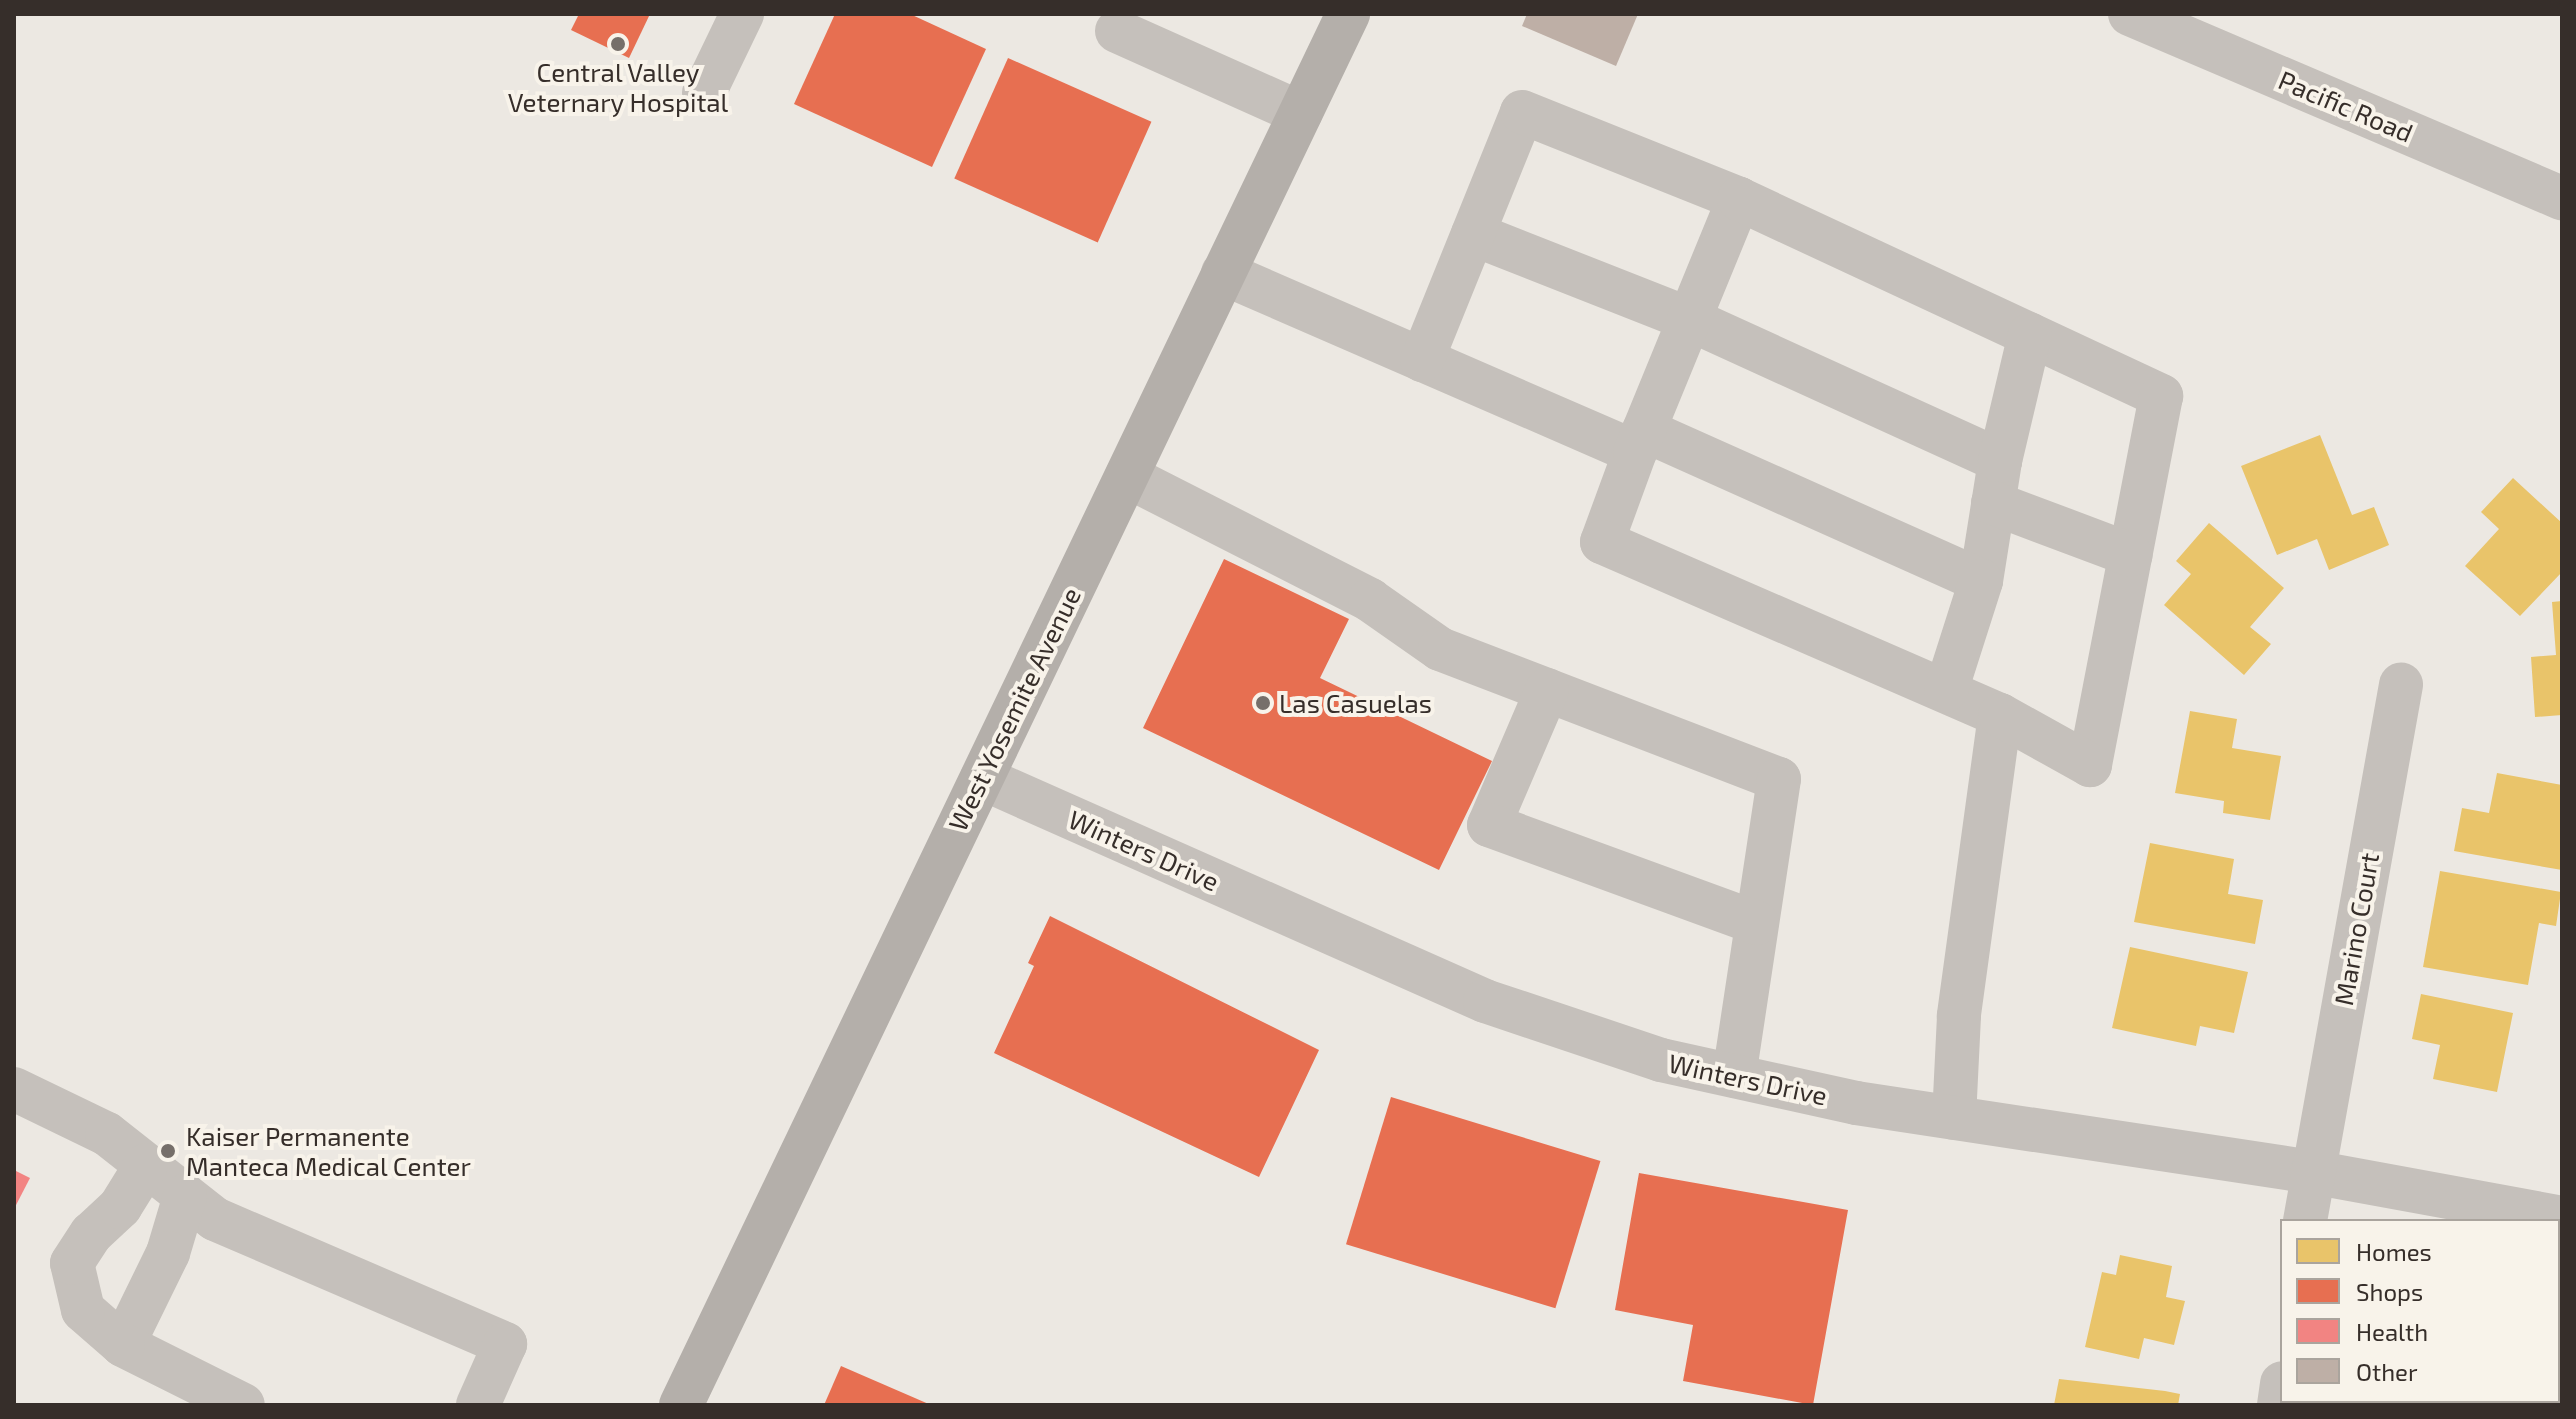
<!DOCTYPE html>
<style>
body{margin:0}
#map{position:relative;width:2576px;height:1419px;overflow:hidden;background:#ece8e2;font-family:"Exo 2",sans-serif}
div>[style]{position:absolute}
.homes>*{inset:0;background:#e9c46a}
.shops>*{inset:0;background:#e76f51;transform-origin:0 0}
.health>*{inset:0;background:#f28482}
.building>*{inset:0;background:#beafa6}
.minor>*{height:44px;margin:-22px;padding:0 22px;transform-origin:22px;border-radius:22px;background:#c5c0bb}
.major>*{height:44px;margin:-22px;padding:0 22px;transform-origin:22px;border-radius:22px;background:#b4afaa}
.dots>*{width:22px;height:22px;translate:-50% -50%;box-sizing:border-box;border:4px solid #f8f3ea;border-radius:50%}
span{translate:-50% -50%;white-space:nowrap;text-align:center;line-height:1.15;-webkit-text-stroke:8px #f8f3ea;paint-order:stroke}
.poi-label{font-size:26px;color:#362e2a}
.left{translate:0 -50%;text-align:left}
.street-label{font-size:26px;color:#362e2a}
.frame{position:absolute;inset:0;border:16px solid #362e2a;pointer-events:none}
.legend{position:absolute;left:2280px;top:1219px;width:280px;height:184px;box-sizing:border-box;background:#f8f3ea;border:2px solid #aaa49d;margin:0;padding:10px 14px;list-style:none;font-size:24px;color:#362e2a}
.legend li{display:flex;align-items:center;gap:16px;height:40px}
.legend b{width:40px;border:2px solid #aaa49d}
</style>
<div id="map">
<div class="homes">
<div style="clip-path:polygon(2320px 435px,2352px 515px,2374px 507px,2389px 545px,2329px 570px,2317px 539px,2277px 555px,2241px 466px)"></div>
<div style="clip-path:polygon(2513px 478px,2562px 523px,2562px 572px,2520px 616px,2465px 566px,2499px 529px,2481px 512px)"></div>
<div style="clip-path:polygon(2209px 523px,2284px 588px,2250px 627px,2271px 644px,2244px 675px,2164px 605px,2191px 574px,2176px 561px)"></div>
<div style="clip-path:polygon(2562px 601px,2562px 715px,2535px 717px,2531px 657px,2556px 655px,2552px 602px)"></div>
<div style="clip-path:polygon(2190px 711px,2237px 719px,2232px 748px,2281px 756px,2270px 820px,2223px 813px,2224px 801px,2175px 793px)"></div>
<div style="clip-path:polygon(2497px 773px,2562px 785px,2562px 870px,2454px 851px,2462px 808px,2489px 813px)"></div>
<div style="clip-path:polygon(2150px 843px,2234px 859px,2228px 894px,2263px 900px,2255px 944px,2134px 922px)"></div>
<div style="clip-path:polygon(2440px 871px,2561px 892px,2556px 926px,2539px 923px,2528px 985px,2423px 967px)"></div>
<div style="clip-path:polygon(2130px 947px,2248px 972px,2234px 1033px,2200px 1026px,2196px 1046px,2112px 1028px)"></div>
<div style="clip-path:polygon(2421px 994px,2513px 1013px,2497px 1092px,2433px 1079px,2440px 1045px,2412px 1039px)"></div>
<div style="clip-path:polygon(2120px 1255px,2172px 1266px,2166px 1297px,2185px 1301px,2174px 1345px,2144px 1338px,2139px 1359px,2085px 1347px,2102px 1272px,2116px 1275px)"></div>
<div style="clip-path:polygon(2059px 1379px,2165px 1391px,2180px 1394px,2178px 1405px,2054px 1405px)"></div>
<div style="clip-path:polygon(2331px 1401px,2422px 1401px,2435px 1404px,2344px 1405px)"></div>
<div style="clip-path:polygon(2451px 1401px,2532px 1401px,2450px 1405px)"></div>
</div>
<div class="shops">
<div style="clip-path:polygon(579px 14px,650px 14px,629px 58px,571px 30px)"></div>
<div style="clip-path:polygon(835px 14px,910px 14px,986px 49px,932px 167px,794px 104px)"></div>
<div style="left:1008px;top:58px;width:157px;height:132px;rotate:24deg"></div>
<div style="clip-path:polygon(1224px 559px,1349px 619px,1320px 678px,1492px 761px,1439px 870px,1143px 728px)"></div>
<div style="clip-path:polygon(1050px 916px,1319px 1050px,1259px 1177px,994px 1053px,1034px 966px,1028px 963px)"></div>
<div style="left:1391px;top:1097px;width:219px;height:154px;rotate:17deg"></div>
<div style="clip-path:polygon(1639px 1173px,1848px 1210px,1813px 1405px,1683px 1381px,1693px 1325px,1615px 1310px)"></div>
<div style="clip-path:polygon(841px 1366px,931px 1405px,824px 1405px)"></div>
</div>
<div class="health">
<div style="clip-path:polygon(14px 1170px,30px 1178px,14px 1209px)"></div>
</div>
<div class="building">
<div style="clip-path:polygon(1527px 14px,1638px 14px,1616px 66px,1522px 26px)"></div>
</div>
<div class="minor">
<div style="left:2130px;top:14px;width:470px;rotate:23.1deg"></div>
<div style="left:1117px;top:31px;width:201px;rotate:24.1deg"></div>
<div style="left:704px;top:93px;width:88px;rotate:-64.3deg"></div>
<div style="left:1473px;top:234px;width:232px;rotate:21.5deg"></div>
<div style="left:1689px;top:319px;width:342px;rotate:24.5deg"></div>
<div style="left:2000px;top:461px;width:121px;rotate:99deg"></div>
<div style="left:1223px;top:273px;width:449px;rotate:23.5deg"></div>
<div style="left:1635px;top:452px;width:96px;rotate:110.1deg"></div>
<div style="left:1602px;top:542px;width:434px;rotate:23.5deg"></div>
<div style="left:2000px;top:715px;width:304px;rotate:97.8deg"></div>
<div style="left:1959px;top:1016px;width:102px;rotate:92.8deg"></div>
<div style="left:1422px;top:360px;width:267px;rotate:-68deg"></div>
<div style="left:1522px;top:112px;width:234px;rotate:21.8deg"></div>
<div style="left:1644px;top:430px;width:369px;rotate:24.1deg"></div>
<div style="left:1981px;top:581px;width:115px;rotate:107.7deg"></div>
<div style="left:1635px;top:452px;width:274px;rotate:-67.7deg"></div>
<div style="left:1739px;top:199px;width:466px;rotate:25deg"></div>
<div style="left:2161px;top:396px;width:376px;rotate:100.9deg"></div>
<div style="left:2090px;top:765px;width:103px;rotate:-150.9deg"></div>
<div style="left:2000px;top:461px;width:130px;rotate:-76.7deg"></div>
<div style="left:1127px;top:476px;width:273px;rotate:27deg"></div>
<div style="left:1370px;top:600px;width:85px;rotate:35deg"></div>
<div style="left:1440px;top:649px;width:363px;rotate:21deg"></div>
<div style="left:1779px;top:779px;width:300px;rotate:98.6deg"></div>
<div style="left:1993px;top:503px;width:147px;rotate:20.6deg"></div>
<div style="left:1547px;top:690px;width:147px;rotate:113.2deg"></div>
<div style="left:1489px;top:825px;width:285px;rotate:20.1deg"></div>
<div style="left:982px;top:778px;width:550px;rotate:23.91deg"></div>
<div style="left:1485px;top:1001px;width:186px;rotate:18.5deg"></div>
<div style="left:1661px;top:1060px;width:200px;rotate:12.4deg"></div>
<div style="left:1856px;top:1103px;width:461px;rotate:8.6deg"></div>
<div style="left:2312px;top:1172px;width:254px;rotate:10.4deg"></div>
<div style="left:14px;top:1089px;width:103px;rotate:25.8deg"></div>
<div style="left:107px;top:1134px;width:137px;rotate:38.2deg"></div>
<div style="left:215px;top:1219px;width:316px;rotate:23.3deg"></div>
<div style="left:505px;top:1344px;width:67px;rotate:113.9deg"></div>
<div style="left:185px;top:1196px;width:59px;rotate:106.6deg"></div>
<div style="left:168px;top:1253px;width:102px;rotate:116.1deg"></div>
<div style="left:123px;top:1345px;width:134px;rotate:26.6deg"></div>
<div style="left:2305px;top:1221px;width:545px;rotate:-79.85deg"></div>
<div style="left:123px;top:1345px;width:53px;rotate:-138.8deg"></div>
<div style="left:83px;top:1310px;width:48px;rotate:-103.2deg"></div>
<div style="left:72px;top:1263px;width:35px;rotate:-57deg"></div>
<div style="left:91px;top:1234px;width:40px;rotate:-43deg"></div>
<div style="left:120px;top:1207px;width:49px;rotate:-58.2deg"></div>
<div style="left:2279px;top:1405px;width:22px;rotate:-82deg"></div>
</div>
<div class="major">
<div style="left:681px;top:1405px;width:1543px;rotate:-64.38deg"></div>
</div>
<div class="dots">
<div style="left:618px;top:44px;background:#766f6a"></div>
<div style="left:1263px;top:703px;background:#766f6a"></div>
<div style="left:168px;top:1151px;background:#766f6a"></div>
</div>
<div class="poi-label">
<span style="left:618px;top:87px">Central Valley<br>Veternary Hospital</span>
<span class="left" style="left:1279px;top:703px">Las Casuelas</span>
<span class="left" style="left:186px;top:1151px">Kaiser Permanente<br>Manteca Medical Center</span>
</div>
<div class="street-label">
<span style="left:2346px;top:106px;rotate:23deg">Pacific Road</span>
<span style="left:1014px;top:709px;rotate:-64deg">West Yosemite Avenue</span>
<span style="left:1144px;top:850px;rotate:24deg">Winters Drive</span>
<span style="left:2356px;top:929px;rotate:-80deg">Marino Court</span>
<span style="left:1748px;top:1079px;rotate:12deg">Winters Drive</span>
</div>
<div class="frame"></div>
<ul class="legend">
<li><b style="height:22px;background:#e9c46a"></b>Homes</li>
<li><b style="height:22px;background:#e76f51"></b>Shops</li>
<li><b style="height:22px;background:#f28482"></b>Health</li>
<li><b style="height:22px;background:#beafa6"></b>Other</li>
</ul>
</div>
